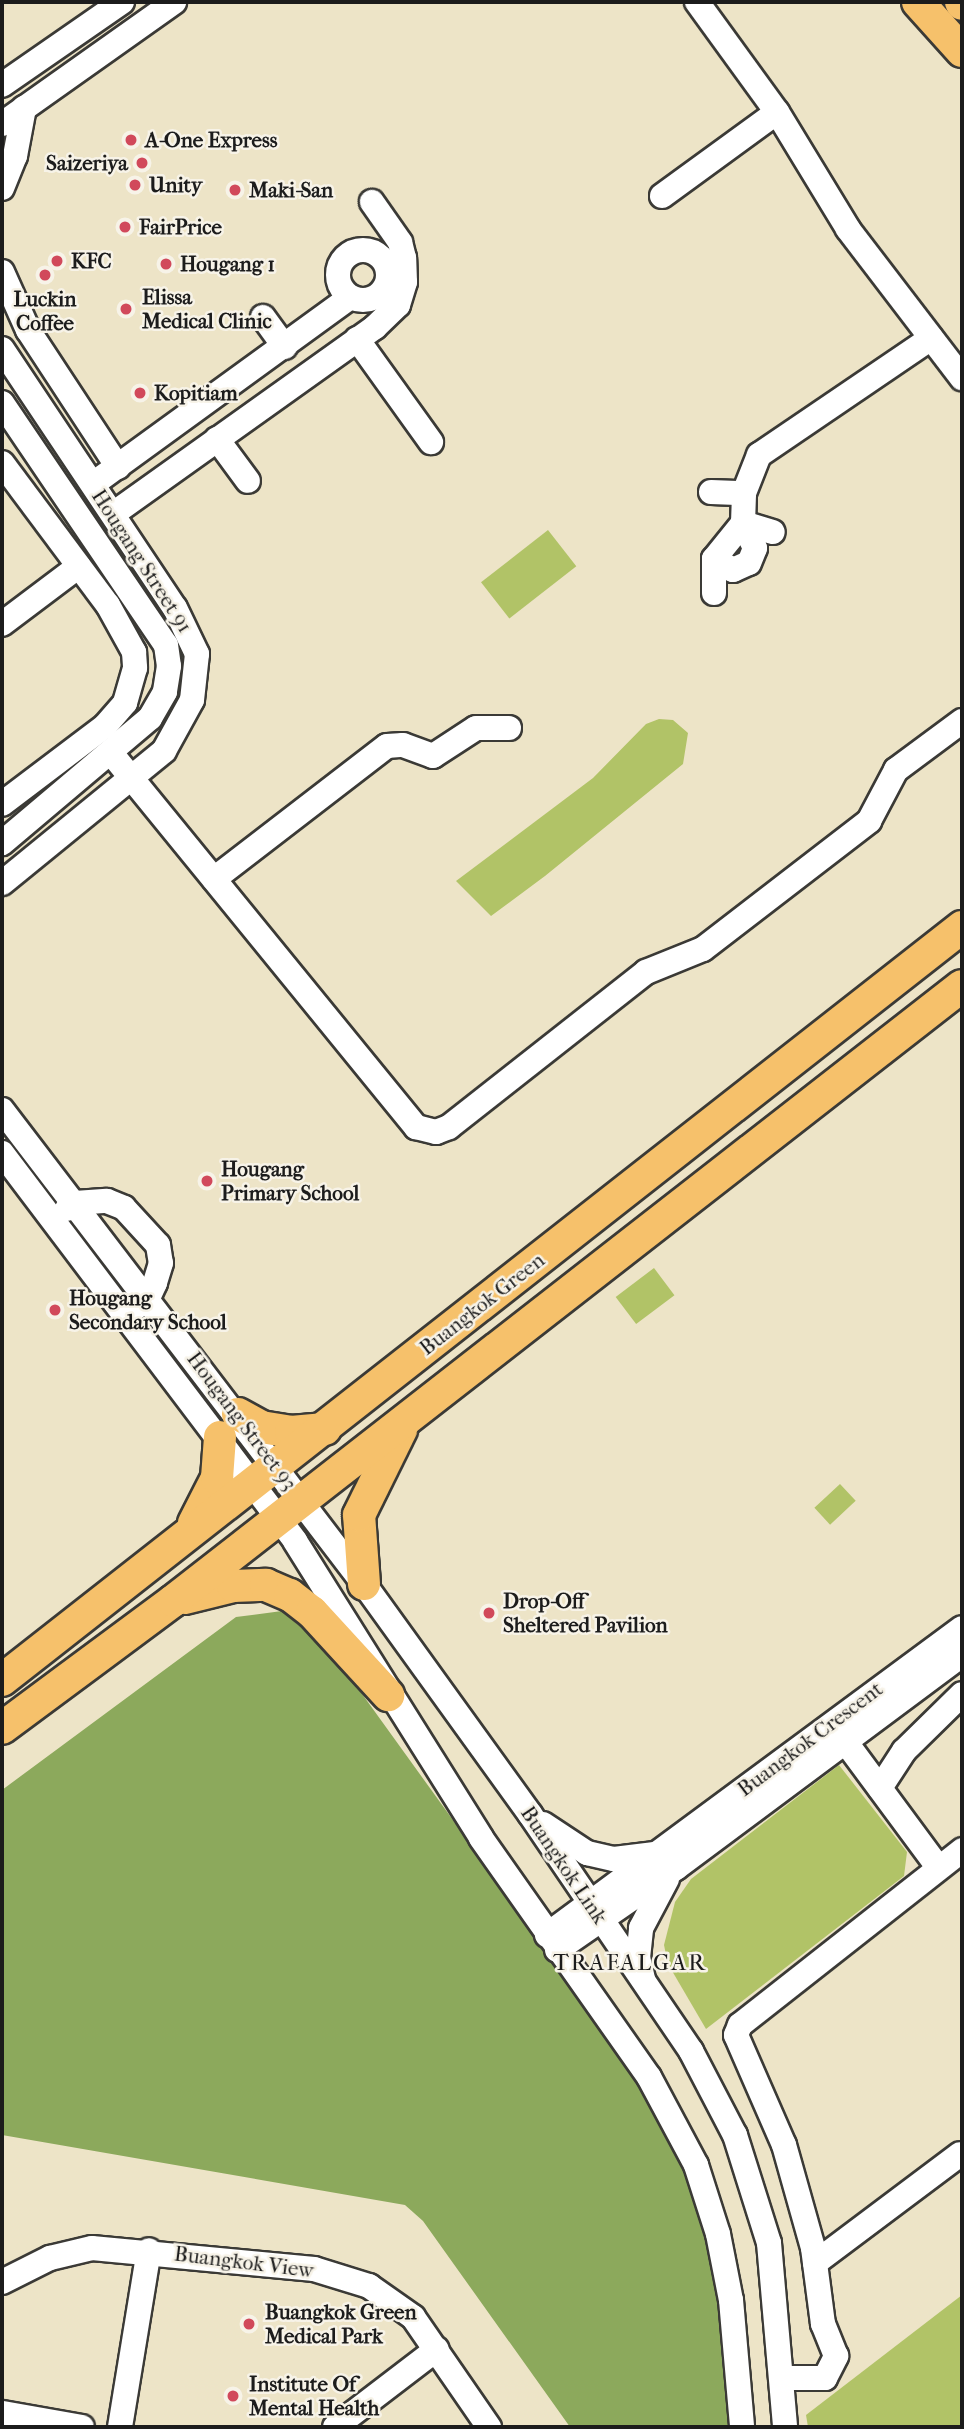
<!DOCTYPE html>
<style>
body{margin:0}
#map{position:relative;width:964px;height:2429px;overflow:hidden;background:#ede4c7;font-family:"IM FELL French Canon",serif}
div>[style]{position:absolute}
.green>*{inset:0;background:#b1c367;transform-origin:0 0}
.forest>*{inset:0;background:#8ca95c}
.roads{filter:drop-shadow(2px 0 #3b3a36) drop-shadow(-2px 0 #3b3a36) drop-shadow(0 2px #3b3a36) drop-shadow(0 -2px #3b3a36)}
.minor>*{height:24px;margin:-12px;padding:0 12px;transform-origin:12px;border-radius:12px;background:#fff}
.minor>.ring{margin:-12px;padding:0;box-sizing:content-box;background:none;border:24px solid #fff;border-radius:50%}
.major>*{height:32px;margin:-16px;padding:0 16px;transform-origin:16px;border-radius:16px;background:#f6c16b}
.dots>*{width:19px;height:19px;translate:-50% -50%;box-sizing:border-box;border:4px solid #f7f3e8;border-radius:50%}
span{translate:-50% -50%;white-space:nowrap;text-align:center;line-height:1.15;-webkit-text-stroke:5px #f7f3e8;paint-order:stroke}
.poi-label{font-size:21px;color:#1c1c1c;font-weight:700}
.left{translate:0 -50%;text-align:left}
.right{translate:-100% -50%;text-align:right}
.street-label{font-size:21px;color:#1c1c1c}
.neighbourhood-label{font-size:23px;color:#1c1c1c;letter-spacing:2px}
.frame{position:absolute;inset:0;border:4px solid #1c1c1c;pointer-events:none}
</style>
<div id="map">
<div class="green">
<div style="left:548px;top:530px;width:46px;height:85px;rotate:52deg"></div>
<div style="clip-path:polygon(659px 719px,673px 720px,688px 733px,683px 764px,545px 876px,491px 916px,456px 881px,593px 778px,646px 724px)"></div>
<div style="left:654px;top:1268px;width:34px;height:48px;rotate:53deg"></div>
<div style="left:840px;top:1484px;width:23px;height:35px;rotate:47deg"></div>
<div style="clip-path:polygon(839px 1765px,907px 1852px,904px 1876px,706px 2029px,668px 1964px,664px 1945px,675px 1902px,691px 1879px)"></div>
<div style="clip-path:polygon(962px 2295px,962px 2427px,808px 2427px,806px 2415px)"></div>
</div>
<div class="forest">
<div style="clip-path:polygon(282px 1611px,334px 1655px,641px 2081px,683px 2162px,713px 2236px,733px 2427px,570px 2427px,423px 2221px,405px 2205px,2px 2135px,2px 1790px,236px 1617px)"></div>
</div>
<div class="roads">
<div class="minor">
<div style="left:697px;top:2px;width:136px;rotate:54deg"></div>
<div style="left:777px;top:112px;width:137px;rotate:58.7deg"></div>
<div style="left:848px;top:229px;width:188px;rotate:52.6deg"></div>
<div style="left:2px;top:85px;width:146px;rotate:-34.7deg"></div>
<div style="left:2px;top:124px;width:211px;rotate:-35.3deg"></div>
<div style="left:2px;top:188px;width:35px;rotate:-68deg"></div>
<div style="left:15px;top:156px;width:49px;rotate:-79.4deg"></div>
<div style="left:662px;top:196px;width:142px;rotate:-36.1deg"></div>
<div class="ring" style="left:338px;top:250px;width:26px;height:26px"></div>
<div style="left:2px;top:272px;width:64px;rotate:65.9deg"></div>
<div style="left:28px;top:330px;width:164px;rotate:56.7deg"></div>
<div style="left:263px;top:317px;width:37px;rotate:54deg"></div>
<div style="left:357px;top:339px;width:127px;rotate:54.3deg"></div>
<div style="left:2px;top:349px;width:311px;rotate:56.3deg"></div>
<div style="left:175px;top:608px;width:51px;rotate:64.4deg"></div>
<div style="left:197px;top:654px;width:46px;rotate:96.2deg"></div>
<div style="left:192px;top:700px;width:58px;rotate:118.8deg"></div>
<div style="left:164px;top:751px;width:209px;rotate:140.8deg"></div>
<div style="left:2px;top:403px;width:292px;rotate:55.9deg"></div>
<div style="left:166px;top:645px;width:21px;rotate:82deg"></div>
<div style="left:169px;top:666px;width:26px;rotate:99deg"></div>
<div style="left:165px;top:692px;width:30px;rotate:120deg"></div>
<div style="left:150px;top:718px;width:194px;rotate:139.8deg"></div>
<div style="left:217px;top:439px;width:52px;rotate:53.6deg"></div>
<div style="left:2px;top:463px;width:177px;rotate:53.3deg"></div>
<div style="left:108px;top:605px;width:54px;rotate:61deg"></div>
<div style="left:134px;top:652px;width:16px;rotate:86deg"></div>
<div style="left:135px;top:668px;width:36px;rotate:106deg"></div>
<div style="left:125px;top:703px;width:30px;rotate:131deg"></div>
<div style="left:105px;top:726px;width:129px;rotate:142.9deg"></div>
<div style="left:93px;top:484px;width:318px;rotate:-36deg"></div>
<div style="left:711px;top:492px;width:33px;rotate:2deg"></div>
<div style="left:113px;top:514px;width:322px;rotate:-35.5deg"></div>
<div style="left:375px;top:327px;width:32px;rotate:-44deg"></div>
<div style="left:398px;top:305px;width:24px;rotate:-73deg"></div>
<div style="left:405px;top:282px;width:24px;rotate:-92deg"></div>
<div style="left:404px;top:258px;width:16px;rotate:-104deg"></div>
<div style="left:400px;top:242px;width:49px;rotate:-125deg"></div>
<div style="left:743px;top:523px;width:31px;rotate:17deg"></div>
<div style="left:714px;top:559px;width:22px;rotate:30deg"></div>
<div style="left:733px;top:570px;width:17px;rotate:-24deg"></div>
<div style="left:749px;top:563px;width:16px;rotate:-68deg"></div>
<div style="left:755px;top:548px;width:28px;rotate:-116deg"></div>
<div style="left:743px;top:523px;width:30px;rotate:-88deg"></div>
<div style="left:744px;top:493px;width:41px;rotate:-68.5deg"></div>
<div style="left:759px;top:455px;width:208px;rotate:-34.2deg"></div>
<div style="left:714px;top:593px;width:34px;rotate:-90deg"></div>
<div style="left:714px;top:559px;width:46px;rotate:-51.1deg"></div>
<div style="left:2px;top:624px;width:96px;rotate:-37deg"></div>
<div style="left:111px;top:753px;width:483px;rotate:50.8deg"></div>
<div style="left:416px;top:1127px;width:21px;rotate:14deg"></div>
<div style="left:436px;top:1132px;width:14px;rotate:-21deg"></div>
<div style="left:449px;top:1127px;width:251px;rotate:-38.2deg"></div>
<div style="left:646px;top:972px;width:61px;rotate:-22deg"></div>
<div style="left:703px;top:949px;width:210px;rotate:-37.6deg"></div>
<div style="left:869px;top:821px;width:58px;rotate:-62.1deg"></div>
<div style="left:896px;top:770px;width:82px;rotate:-36.6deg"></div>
<div style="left:214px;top:879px;width:218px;rotate:-37.6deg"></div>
<div style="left:387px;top:746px;width:16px;rotate:-4deg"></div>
<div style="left:403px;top:745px;width:32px;rotate:20deg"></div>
<div style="left:433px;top:756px;width:51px;rotate:-33.1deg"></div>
<div style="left:476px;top:728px;width:33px"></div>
<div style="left:2px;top:1110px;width:596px;rotate:52.63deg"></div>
<div style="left:364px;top:1584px;width:284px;rotate:54.2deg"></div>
<div style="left:530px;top:1814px;width:287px;rotate:55.8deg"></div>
<div style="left:691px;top:2051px;width:95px;rotate:62.4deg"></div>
<div style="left:735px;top:2135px;width:113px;rotate:72.5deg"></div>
<div style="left:769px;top:2243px;width:185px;rotate:85deg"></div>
<div style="left:2px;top:1153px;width:486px;rotate:52.9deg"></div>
<div style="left:295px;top:1541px;width:350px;rotate:57.9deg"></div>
<div style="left:481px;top:1838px;width:292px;rotate:54.9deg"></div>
<div style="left:649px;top:2077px;width:100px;rotate:61.9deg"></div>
<div style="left:696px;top:2165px;width:72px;rotate:72.3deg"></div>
<div style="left:718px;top:2234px;width:67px;rotate:78.9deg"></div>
<div style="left:731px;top:2300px;width:127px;rotate:85deg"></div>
<div style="left:67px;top:1209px;width:10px;rotate:-37deg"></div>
<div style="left:75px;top:1203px;width:32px;rotate:-4deg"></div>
<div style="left:107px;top:1201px;width:18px;rotate:22deg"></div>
<div style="left:124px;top:1208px;width:50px;rotate:47.4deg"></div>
<div style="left:158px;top:1245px;width:18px;rotate:81deg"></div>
<div style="left:161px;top:1263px;width:21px;rotate:107deg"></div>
<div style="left:155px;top:1283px;width:17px;rotate:115deg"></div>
<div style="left:148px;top:1298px;width:13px;rotate:141deg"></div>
<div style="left:836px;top:1729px;width:172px;rotate:53.5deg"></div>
<div style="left:880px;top:1788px;width:44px;rotate:-57deg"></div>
<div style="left:904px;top:1751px;width:81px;rotate:-44.5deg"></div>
<div style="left:543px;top:1824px;width:53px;rotate:33.4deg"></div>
<div style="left:587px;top:1853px;width:28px;rotate:13deg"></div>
<div style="left:614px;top:1859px;width:41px;rotate:-7deg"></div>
<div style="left:547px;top:1935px;width:516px;rotate:-36.49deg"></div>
<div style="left:557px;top:1950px;width:145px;rotate:-34.6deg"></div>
<div style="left:676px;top:1868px;width:357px;rotate:-36.7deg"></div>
<div style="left:643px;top:1979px;width:22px;rotate:-103deg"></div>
<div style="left:638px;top:1958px;width:30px;rotate:-84deg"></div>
<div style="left:641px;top:1928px;width:55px;rotate:-62deg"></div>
<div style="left:815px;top:2263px;width:181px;rotate:-36.9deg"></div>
<div style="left:2px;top:2282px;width:54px;rotate:-26.6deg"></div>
<div style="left:50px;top:2258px;width:43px;rotate:-13.4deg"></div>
<div style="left:92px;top:2248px;width:223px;rotate:5.4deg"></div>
<div style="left:314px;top:2269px;width:58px;rotate:17.2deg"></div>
<div style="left:369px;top:2286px;width:54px;rotate:35.2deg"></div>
<div style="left:413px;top:2317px;width:134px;rotate:55.4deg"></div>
<div style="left:783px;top:2378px;width:42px"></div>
<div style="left:825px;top:2378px;width:25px;rotate:-63deg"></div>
<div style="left:836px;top:2356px;width:35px;rotate:-112deg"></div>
<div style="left:823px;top:2324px;width:77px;rotate:-97.5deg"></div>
<div style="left:813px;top:2248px;width:107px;rotate:-105.7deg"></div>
<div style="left:784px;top:2145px;width:120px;rotate:-113.6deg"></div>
<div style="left:736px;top:2035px;width:11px;rotate:-68deg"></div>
<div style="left:740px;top:2025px;width:283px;rotate:-38.2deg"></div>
<div style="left:2px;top:2413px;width:81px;rotate:9.9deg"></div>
<div style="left:120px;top:2427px;width:179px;rotate:-80.7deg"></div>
<div style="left:335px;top:2427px;width:128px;rotate:-37.4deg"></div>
</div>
<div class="major">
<div style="left:918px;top:2px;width:66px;rotate:48.1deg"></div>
<div style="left:961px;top:2px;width:2px;rotate:63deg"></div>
<div style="left:238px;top:1414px;width:26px;rotate:29deg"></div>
<div style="left:261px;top:1427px;width:30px;rotate:9deg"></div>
<div style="left:291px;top:1432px;width:34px;rotate:-5deg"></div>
<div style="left:194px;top:1523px;width:51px;rotate:-62.9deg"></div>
<div style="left:217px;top:1478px;width:41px;rotate:-85.8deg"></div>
<div style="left:364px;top:1584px;width:69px;rotate:-94.1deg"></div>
<div style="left:359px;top:1515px;width:95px;rotate:-63.7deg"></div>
<div style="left:185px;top:1598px;width:49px;rotate:-14deg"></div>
<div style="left:233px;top:1586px;width:33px;rotate:-2deg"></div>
<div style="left:266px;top:1585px;width:26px;rotate:23deg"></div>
<div style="left:290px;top:1595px;width:28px;rotate:38deg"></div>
<div style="left:312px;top:1612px;width:113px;rotate:47.5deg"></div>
<div style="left:2px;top:1680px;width:1220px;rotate:-38.11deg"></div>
<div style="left:2px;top:1728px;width:213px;rotate:-36.6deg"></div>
<div style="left:173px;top:1601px;width:1000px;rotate:-37.94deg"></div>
</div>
</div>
<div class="dots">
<div style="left:131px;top:140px;background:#d1495b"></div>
<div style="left:142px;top:163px;background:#d1495b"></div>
<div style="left:135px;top:185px;background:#d1495b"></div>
<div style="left:235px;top:190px;background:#d1495b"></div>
<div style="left:125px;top:227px;background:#d1495b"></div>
<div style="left:57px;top:261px;background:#d1495b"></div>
<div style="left:166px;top:264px;background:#d1495b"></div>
<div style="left:45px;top:275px;background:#d1495b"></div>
<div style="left:126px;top:309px;background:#d1495b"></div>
<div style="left:140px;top:393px;background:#d1495b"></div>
<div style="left:207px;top:1181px;background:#d1495b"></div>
<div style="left:55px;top:1310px;background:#d1495b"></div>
<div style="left:489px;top:1613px;background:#d1495b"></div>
<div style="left:249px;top:2324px;background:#d1495b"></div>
<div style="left:233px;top:2396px;background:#d1495b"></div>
</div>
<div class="poi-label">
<span class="left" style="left:145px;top:140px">A-One Express</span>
<span class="right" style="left:128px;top:163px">Saizeriya</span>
<span class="left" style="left:149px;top:185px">Unity</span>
<span class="left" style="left:249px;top:190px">Maki-San</span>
<span class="left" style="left:139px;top:227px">FairPrice</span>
<span class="left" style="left:71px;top:261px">KFC</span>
<span class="left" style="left:180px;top:264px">Hougang 1</span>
<span class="left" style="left:142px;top:309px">Elissa<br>Medical Clinic</span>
<span style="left:45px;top:311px">Luckin<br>Coffee</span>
<span class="left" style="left:154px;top:393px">Kopitiam</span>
<span class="left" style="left:221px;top:1181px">Hougang<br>Primary School</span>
<span class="left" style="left:69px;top:1310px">Hougang<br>Secondary School</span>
<span class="left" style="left:503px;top:1613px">Drop-Off<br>Sheltered Pavilion</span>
<span class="left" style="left:265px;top:2324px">Buangkok Green<br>Medical Park</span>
<span class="left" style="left:249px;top:2396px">Institute Of<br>Mental Health</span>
</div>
<div class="street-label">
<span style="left:142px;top:561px;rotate:57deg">Hougang Street 91</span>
<span style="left:482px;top:1304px;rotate:-38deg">Buangkok Green</span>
<span style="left:242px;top:1421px;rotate:53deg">Hougang Street 93</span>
<span style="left:810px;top:1739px;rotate:-37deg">Buangkok Crescent</span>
<span style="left:564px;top:1865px;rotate:56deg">Buangkok Link</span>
<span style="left:244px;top:2262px;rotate:7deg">Buangkok View</span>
</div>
<div class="neighbourhood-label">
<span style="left:630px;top:1963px">TRAFALGAR</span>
</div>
<div class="frame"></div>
</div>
